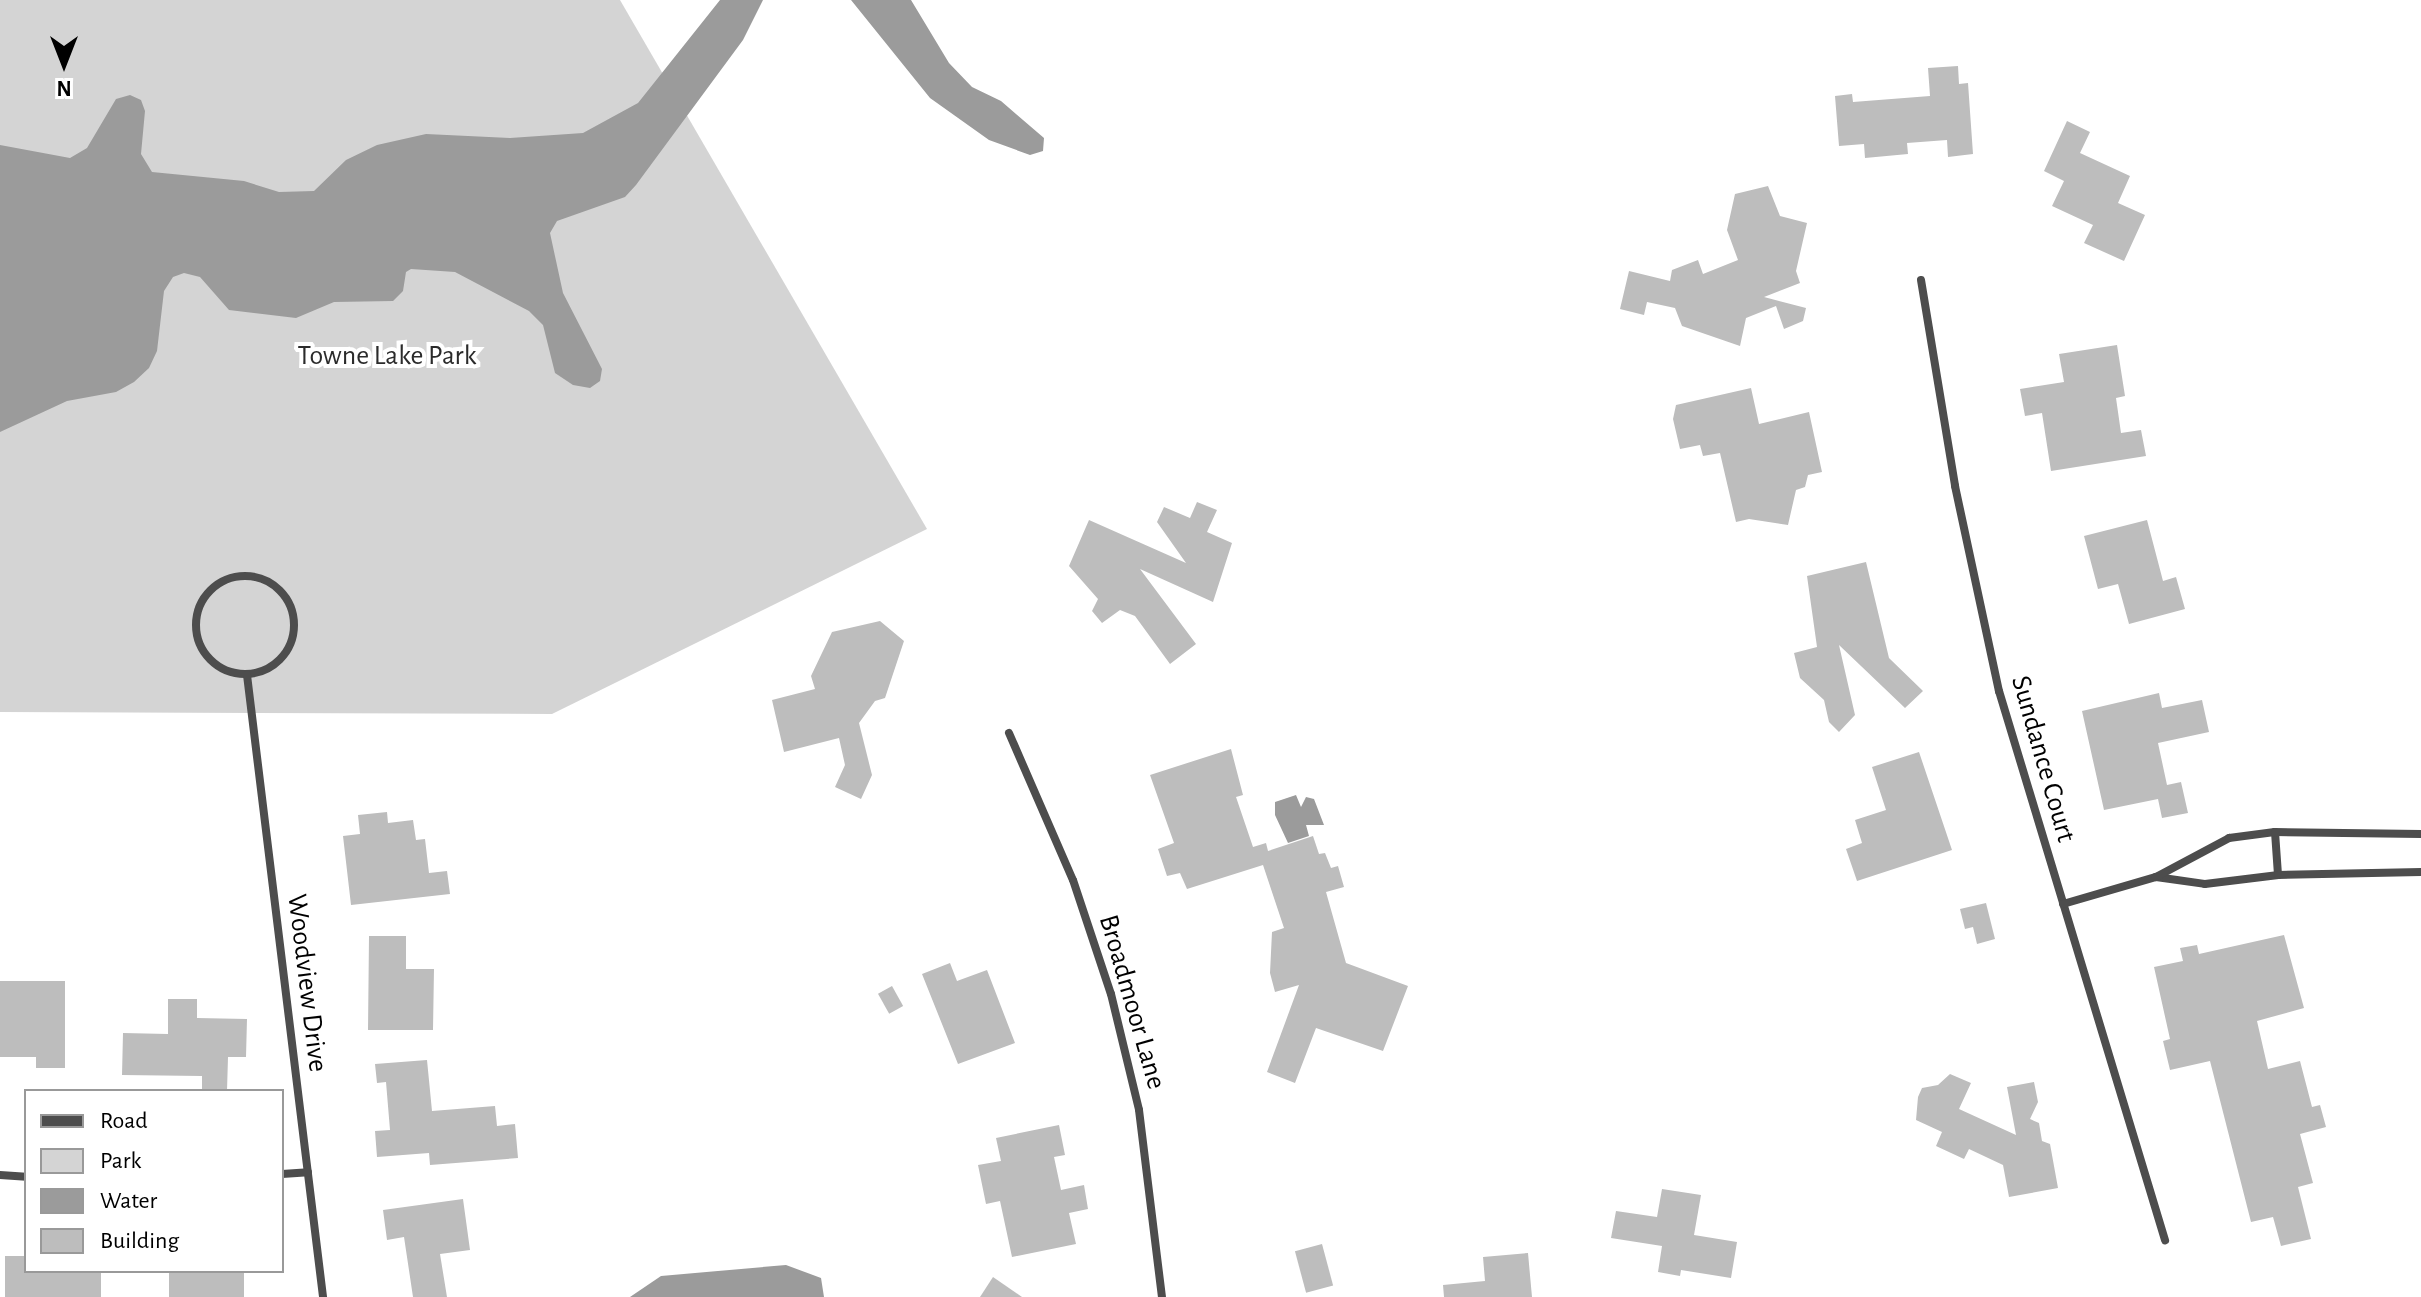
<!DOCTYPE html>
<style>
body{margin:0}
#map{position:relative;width:2421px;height:1297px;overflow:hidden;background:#fff;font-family:"Alegreya Sans",sans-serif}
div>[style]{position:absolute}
.green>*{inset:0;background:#d4d4d4}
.water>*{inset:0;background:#9b9b9b}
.building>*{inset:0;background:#bdbdbd;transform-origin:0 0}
.minor>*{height:8px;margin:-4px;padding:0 4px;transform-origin:4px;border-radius:4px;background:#4d4d4d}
.minor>.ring{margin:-4px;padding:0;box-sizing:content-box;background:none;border:8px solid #4d4d4d;border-radius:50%}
span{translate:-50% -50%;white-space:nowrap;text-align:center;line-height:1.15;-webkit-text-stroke:8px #fff;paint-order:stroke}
.park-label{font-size:28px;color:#2b2b2b}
.street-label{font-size:28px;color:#000}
.legend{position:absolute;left:24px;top:1089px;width:260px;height:184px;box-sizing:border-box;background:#fff;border:2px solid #999;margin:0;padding:10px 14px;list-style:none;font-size:24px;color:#000}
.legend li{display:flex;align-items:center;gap:16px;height:40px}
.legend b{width:40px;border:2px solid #999}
.north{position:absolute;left:24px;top:24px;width:80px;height:80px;-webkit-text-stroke:6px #fff;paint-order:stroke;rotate:180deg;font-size:22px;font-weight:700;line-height:32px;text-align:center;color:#000}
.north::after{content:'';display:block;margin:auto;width:28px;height:36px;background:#000;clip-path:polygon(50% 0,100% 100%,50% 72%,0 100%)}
</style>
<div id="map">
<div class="green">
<div style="clip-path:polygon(0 0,620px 0,927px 529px,552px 714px,0 712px)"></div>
</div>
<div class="water">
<div style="clip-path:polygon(720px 0,763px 0,743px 40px,636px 185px,625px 197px,557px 221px,550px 233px,563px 293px,602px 369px,600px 381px,590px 388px,573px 385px,555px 373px,543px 325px,529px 311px,455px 272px,411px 269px,406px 272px,403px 291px,393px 301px,334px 302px,296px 318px,229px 310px,200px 277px,184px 273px,173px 277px,164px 291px,157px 351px,149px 368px,134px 382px,116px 392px,67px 401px,0 432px,0 145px,70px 158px,87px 148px,116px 99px,130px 95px,141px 100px,145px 111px,141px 154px,152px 172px,244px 181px,279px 192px,314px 191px,346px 160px,377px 145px,426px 134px,510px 138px,583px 133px,638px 103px)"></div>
<div style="clip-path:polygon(851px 0,911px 0,949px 63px,972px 87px,1001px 101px,1044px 138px,1043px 151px,1030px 155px,989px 140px,930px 98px)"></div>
<div style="clip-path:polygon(1296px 795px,1301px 807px,1306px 797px,1314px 799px,1324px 825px,1306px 825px,1309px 836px,1288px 843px,1275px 815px,1275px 802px)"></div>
<div style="clip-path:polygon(786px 1265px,821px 1278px,824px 1297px,630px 1297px,661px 1276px)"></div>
</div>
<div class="building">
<div style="clip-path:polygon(1958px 66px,1959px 84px,1968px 83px,1973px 154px,1948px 157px,1947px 140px,1907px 143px,1908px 154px,1865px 158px,1864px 144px,1839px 146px,1835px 96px,1852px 94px,1853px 102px,1930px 96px,1928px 68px)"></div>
<div style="clip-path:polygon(2067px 121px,2090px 132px,2080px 153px,2130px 176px,2118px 203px,2145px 215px,2124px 261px,2084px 243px,2093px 225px,2052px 206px,2064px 181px,2044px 171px)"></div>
<div style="clip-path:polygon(1768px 186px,1780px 216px,1807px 223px,1796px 271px,1800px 283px,1764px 297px,1806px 308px,1803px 321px,1784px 329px,1776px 306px,1746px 318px,1740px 346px,1682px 326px,1675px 308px,1647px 302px,1644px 315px,1620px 309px,1629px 271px,1670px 281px,1672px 270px,1698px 260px,1703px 274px,1738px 260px,1727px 230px,1735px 194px)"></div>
<div style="clip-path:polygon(2117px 345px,2125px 396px,2116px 398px,2121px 433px,2141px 430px,2146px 456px,2051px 471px,2042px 413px,2025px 416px,2020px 389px,2064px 382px,2059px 354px)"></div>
<div style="clip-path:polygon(1751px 388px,1759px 424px,1809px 412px,1822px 472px,1808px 475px,1805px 487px,1796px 490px,1788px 525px,1749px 519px,1736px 522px,1720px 453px,1703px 456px,1700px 445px,1680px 449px,1673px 419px,1676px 405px)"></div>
<div style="clip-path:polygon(1197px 502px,1217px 510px,1207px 532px,1232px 543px,1213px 602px,1140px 569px,1196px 644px,1170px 664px,1135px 616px,1120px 610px,1102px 623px,1092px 611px,1098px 599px,1069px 566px,1089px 520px,1186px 563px,1157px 522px,1164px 507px,1190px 518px)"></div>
<div style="clip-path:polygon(2147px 520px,2163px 581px,2176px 577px,2185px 609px,2129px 624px,2118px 584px,2098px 589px,2084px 536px)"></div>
<div style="clip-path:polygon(1866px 562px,1889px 658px,1923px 691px,1905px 708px,1839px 645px,1855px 715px,1839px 732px,1829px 722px,1824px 700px,1800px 678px,1794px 653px,1817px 647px,1807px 576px)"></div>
<div style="clip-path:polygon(880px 621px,904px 641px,885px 698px,875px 701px,859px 723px,872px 775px,861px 799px,835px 787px,845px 765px,839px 738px,784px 752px,772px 700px,815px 689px,811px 676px,832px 632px)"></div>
<div style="clip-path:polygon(2159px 693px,2162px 708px,2202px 700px,2209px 732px,2158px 743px,2167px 785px,2181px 782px,2188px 813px,2162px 818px,2158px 799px,2104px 810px,2082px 711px)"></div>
<div style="clip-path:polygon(1231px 749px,1243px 795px,1236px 797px,1253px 847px,1266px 843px,1268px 851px,1313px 836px,1319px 854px,1325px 853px,1331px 868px,1338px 866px,1344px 887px,1326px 892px,1346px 963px,1408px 986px,1383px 1051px,1316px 1028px,1295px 1083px,1267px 1072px,1299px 985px,1275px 992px,1270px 973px,1272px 932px,1284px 928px,1263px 865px,1187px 889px,1180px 873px,1167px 876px,1158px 849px,1174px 843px,1150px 775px)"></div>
<div style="clip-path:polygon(1919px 752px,1952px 850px,1857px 881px,1846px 849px,1862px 843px,1855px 820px,1886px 810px,1872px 767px)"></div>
<div style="clip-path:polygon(387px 812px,388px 823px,413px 820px,416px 840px,425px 839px,429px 873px,447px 871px,450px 894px,351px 905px,343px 836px,360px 834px,358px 815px)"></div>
<div style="clip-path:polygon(1986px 903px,1995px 939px,1977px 944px,1973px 927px,1965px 929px,1960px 909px)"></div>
<div style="clip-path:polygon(2284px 935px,2304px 1008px,2257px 1021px,2268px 1069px,2300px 1061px,2312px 1107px,2320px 1105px,2326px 1127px,2300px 1134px,2313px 1183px,2298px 1187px,2311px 1239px,2281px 1246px,2273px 1217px,2251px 1222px,2210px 1061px,2170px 1070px,2163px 1041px,2170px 1039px,2154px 967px,2183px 961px,2180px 948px,2197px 945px,2199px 954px)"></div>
<div style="clip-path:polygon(369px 936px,406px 936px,406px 969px,434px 969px,433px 1030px,368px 1030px)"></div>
<div style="clip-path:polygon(950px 963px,957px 981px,987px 970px,1015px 1043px,958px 1064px,922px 974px)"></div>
<div style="clip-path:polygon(0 981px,65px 981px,65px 1068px,36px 1068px,36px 1057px,0 1057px)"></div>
<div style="left:892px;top:986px;width:23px;height:16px;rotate:61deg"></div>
<div style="clip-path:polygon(168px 999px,197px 999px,197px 1018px,247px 1019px,246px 1057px,228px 1057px,227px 1091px,202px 1091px,202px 1076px,122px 1075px,123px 1033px,168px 1034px)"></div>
<div style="clip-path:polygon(427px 1060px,432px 1111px,495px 1106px,497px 1126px,515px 1124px,518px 1158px,430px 1165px,429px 1153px,377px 1157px,375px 1131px,390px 1130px,386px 1082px,377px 1083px,375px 1064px)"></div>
<div style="clip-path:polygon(1950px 1074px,1971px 1083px,1959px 1109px,2016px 1135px,2007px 1087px,2034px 1082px,2038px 1102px,2030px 1119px,2039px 1123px,2042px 1141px,2050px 1144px,2058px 1188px,2009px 1197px,2003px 1165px,1969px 1149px,1964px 1159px,1936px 1146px,1942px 1132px,1916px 1120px,1918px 1097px,1922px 1088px,1938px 1085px)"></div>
<div style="clip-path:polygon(1059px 1125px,1065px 1155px,1054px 1157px,1061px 1190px,1084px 1185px,1088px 1209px,1069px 1213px,1076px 1244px,1012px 1257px,1000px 1201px,986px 1204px,978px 1165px,1001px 1161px,996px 1138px)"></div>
<div style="clip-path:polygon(1662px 1189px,1701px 1195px,1694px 1235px,1737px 1242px,1731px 1278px,1681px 1270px,1680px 1276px,1658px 1272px,1662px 1246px,1611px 1238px,1616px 1211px,1657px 1217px)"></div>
<div style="clip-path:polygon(463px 1199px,470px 1250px,440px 1254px,447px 1297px,413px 1297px,404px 1237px,387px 1240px,383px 1210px)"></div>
<div style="left:1322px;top:1244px;width:43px;height:28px;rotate:75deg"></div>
<div style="clip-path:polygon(1528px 1253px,1532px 1297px,1444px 1297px,1443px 1285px,1485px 1281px,1483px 1257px)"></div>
<div style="clip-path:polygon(5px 1256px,26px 1256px,26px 1271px,101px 1271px,101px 1297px,5px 1297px)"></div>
<div style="left:169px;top:1271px;width:75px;height:26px"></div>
<div style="clip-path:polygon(993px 1277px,1022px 1297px,980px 1297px)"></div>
</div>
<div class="minor">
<div style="left:1921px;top:280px;width:209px;rotate:80.6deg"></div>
<div style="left:1955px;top:486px;width:210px;rotate:77.9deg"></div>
<div style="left:1999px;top:691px;width:574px;rotate:73.18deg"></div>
<div class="ring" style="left:196px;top:576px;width:90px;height:90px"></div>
<div style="left:247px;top:675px;width:627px;rotate:83.03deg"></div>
<div style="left:1009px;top:733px;width:160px;rotate:66.5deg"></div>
<div style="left:1073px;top:880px;width:120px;rotate:71.6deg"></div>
<div style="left:1111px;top:994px;width:119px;rotate:76.4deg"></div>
<div style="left:1139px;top:1110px;width:188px;rotate:83deg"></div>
<div style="left:2275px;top:832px;width:43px;rotate:86deg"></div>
<div style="left:2156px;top:877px;width:49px;rotate:8.1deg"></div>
<div style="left:2205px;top:884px;width:74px;rotate:-7deg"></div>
<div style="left:2278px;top:875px;width:143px;rotate:-1.2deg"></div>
<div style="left:2063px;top:904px;width:97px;rotate:-16.2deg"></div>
<div style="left:2156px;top:877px;width:83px;rotate:-28.1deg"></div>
<div style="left:2229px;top:838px;width:46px;rotate:-7.4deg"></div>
<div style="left:2275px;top:832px;width:146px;rotate:0.8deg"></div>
<div style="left:282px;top:1174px;width:26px;rotate:-4deg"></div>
<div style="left:0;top:1175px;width:26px;rotate:4deg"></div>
</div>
<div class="park-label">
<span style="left:387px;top:356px">Towne Lake Park</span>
</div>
<div class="street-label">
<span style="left:2043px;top:759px;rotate:74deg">Sundance Court</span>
<span style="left:307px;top:983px;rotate:83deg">Woodview Drive</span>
<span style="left:1132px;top:1002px;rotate:74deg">Broadmoor Lane</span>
</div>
<ul class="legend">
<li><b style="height:10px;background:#4d4d4d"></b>Road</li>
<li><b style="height:22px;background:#d4d4d4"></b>Park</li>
<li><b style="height:22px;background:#9b9b9b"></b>Water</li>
<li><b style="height:22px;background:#bdbdbd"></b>Building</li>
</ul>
<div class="north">N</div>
</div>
